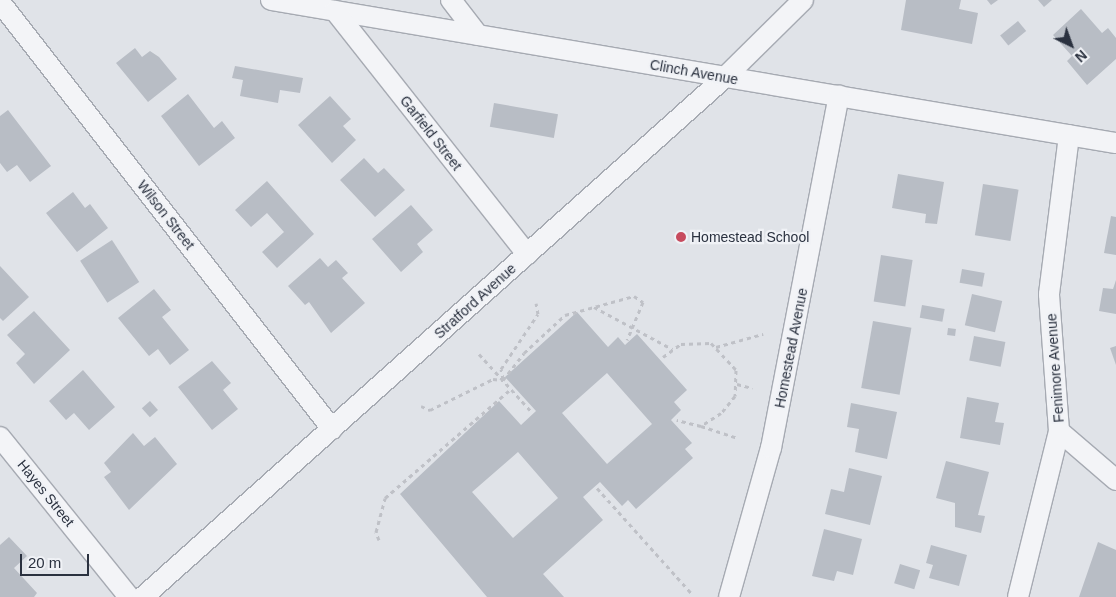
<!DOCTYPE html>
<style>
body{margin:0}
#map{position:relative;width:1116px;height:597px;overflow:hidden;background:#e0e3e8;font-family:Helvetica,sans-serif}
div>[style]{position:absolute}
.building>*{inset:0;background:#b8bdc5;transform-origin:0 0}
.path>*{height:3px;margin-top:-1.5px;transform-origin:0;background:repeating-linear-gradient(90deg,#bfc1c7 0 4px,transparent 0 8px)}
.roads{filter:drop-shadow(1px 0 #a6aab2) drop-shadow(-1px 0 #a6aab2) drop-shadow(0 1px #a6aab2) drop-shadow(0 -1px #a6aab2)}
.street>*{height:20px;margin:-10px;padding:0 10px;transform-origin:10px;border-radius:10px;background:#f3f4f7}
.dots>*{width:14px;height:14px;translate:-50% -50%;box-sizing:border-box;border:2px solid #f0f2f6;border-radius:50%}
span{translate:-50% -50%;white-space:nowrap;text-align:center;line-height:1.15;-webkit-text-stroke:4.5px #f0f2f6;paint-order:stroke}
.street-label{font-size:14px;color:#2a313f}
.poi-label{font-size:14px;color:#2a313f}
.left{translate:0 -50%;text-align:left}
.north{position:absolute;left:1046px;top:20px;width:50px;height:50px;-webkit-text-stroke:4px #f0f2f6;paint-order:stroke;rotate:138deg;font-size:14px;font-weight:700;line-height:20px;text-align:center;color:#2a313f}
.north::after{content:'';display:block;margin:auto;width:18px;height:22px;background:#2a313f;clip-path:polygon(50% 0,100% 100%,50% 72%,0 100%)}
.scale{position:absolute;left:20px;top:554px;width:69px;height:22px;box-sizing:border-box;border:2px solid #2a313f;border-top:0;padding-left:6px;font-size:15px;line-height:18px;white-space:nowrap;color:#2a313f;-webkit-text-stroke:4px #f0f2f6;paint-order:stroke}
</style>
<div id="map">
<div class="building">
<div style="clip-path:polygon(906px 0,961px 0,959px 9px,978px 13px,972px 44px,901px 30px)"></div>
<div style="clip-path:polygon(987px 0,998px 0,991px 5px)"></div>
<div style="clip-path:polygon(1038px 0,1052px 0,1044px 7px)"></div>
<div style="clip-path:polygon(1081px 9px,1102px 33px,1108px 28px,1116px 38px,1116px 59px,1087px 85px,1067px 61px,1072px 56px,1053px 35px)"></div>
<div style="left:1018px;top:21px;width:13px;height:23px;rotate:51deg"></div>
<div style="clip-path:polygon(135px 48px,142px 57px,150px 51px,159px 57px,177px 79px,148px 102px,116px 63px)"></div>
<div style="clip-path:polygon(235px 66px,303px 78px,300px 93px,280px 90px,278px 103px,240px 96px,243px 80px,232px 78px)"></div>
<div style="clip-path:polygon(188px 94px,214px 128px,222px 121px,235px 138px,199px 166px,161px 116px)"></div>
<div style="clip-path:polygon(330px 96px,351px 119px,343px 126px,356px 140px,332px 163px,298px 125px)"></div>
<div style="left:494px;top:103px;width:65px;height:24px;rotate:10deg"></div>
<div style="clip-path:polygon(8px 110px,51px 166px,30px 182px,17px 165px,7px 172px,0 163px,0 116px)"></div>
<div style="clip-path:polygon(364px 158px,378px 173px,384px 168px,405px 190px,375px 217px,340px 180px)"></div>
<div style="clip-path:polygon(898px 174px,944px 182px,937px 224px,925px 223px,926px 214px,892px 208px)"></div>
<div style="clip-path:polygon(267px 181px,314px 234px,277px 268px,262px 252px,284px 232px,267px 213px,251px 227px,235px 210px)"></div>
<div style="left:983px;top:184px;width:36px;height:52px;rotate:9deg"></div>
<div style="clip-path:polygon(73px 192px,85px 208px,90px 204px,108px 228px,77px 252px,46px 213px)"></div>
<div style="clip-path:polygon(411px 205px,433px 230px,417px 244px,423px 252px,401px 272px,372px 239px)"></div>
<div style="clip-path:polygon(1111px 216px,1116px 217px,1116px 255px,1104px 253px)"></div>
<div style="left:112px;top:240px;width:50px;height:38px;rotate:57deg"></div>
<div style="left:881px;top:255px;width:32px;height:47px;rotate:9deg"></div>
<div style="clip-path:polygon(320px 258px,328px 267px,336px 260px,348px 273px,342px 278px,365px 303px,331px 333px,309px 302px,305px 305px,288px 286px)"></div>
<div style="clip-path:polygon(0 266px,29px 297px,3px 321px,0 318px)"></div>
<div style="left:962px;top:269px;width:23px;height:14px;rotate:10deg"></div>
<div style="clip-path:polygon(1116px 280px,1116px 314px,1099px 311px,1103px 288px,1113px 289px)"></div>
<div style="clip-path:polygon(154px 289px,171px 310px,162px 317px,189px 350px,170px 365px,158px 349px,149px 356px,118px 318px)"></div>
<div style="left:972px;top:294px;width:31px;height:32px;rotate:13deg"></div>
<div style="left:922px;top:305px;width:23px;height:13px;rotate:10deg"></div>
<div style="clip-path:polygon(34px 311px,70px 350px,34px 384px,16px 363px,25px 354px,7px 335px)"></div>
<div style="clip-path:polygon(evenodd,577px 312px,608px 347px,618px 337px,625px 345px,637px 334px,687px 390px,674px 402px,681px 410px,671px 420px,692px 443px,685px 449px,693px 458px,636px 509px,628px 500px,622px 506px,600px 482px,583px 497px,603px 520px,543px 574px,564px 597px,487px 597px,400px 494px,499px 401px,521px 425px,536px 411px,505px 377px,577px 312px,607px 373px,652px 424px,607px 464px,562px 413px,607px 373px,577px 312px,518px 452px,558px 498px,513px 538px,472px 492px,518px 452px)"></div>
<div style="left:873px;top:321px;width:39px;height:68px;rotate:10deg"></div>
<div style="left:948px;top:328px;width:8px;height:7px;rotate:7deg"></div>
<div style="left:974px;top:336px;width:32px;height:25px;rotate:11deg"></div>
<div style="clip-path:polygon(1116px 346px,1116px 365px,1110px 348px)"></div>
<div style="clip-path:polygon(212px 361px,231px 383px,223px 390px,238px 409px,212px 430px,178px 387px)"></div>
<div style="clip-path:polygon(83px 370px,115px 407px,89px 430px,74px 413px,66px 420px,49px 401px)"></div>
<div style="clip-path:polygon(967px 397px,999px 403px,995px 422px,1004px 423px,1000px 445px,960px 438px)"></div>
<div style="left:150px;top:401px;width:12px;height:11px;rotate:48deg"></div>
<div style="clip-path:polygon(851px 403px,897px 412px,887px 459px,855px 452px,859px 429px,847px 427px)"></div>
<div style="clip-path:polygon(133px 433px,144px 446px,155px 437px,177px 464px,129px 510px,104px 477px,111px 472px,104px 463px)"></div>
<div style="clip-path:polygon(946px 461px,989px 472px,978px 515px,985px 516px,981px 533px,955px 527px,955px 503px,936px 498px)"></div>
<div style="clip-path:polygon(849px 468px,882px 476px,870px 525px,825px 514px,831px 489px,844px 492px)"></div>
<div style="clip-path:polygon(824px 529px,862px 539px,853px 575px,837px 571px,834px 581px,812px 576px)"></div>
<div style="clip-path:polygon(9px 537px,27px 556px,14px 568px,37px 593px,34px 597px,0 597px,0 545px)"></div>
<div style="clip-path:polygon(1098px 542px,1116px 550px,1116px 597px,1079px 597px)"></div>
<div style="clip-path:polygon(931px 545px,967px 555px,959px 586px,929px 578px,933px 565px,926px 563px)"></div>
<div style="left:900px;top:564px;width:21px;height:20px;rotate:17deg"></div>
</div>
<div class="path">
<div style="left:594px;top:307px;width:89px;rotate:28.3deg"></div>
<div style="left:716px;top:347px;width:49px;rotate:-15.5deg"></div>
<div style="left:479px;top:354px;width:76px;rotate:47.7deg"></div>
<div style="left:663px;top:357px;width:22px;rotate:-36deg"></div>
<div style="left:681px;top:344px;width:30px;rotate:-2deg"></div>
<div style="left:711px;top:343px;width:37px;rotate:47deg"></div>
<div style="left:736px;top:370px;width:26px;rotate:92deg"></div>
<div style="left:735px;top:396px;width:22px;rotate:129deg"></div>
<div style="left:721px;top:413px;width:24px;rotate:147deg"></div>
<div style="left:701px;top:426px;width:25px;rotate:-166deg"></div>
<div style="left:503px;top:379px;width:10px;rotate:-101deg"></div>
<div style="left:501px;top:369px;width:66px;rotate:-56.1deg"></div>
<div style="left:538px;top:314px;width:11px;rotate:-100deg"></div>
<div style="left:503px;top:380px;width:34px;rotate:-52deg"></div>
<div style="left:524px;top:353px;width:56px;rotate:-42.8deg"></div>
<div style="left:565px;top:315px;width:72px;rotate:-15.4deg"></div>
<div style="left:634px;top:296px;width:11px;rotate:34deg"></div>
<div style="left:643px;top:302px;width:41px;rotate:112.8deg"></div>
<div style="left:737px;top:384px;width:16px;rotate:15deg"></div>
<div style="left:421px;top:406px;width:10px;rotate:24deg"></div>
<div style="left:430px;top:410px;width:70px;rotate:-26.2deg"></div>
<div style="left:493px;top:379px;width:10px;rotate:6deg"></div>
<div style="left:701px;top:426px;width:39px;rotate:18deg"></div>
<div style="left:597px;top:488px;width:142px;rotate:48.1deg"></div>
<div style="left:379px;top:540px;width:9px;rotate:-111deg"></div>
<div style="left:376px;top:532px;width:35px;rotate:-75deg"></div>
<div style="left:385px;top:498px;width:167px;rotate:-40.9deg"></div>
</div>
<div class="roads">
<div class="street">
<div style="left:271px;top:0;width:857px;rotate:9.61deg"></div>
<div style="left:451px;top:0;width:44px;rotate:52.4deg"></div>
<div style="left:0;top:2px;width:541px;rotate:52.13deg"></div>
<div style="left:335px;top:11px;width:310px;rotate:51.7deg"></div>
<div style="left:1059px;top:431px;width:75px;rotate:40.7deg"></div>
<div style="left:0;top:437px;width:206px;rotate:51.1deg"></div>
<div style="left:143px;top:597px;width:779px;rotate:-41.77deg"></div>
<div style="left:724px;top:78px;width:111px;rotate:-44.6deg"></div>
<div style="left:729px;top:597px;width:155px;rotate:-74.3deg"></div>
<div style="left:771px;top:448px;width:359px;rotate:-79.1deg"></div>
<div style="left:1018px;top:597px;width:171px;rotate:-76.1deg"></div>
<div style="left:1059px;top:431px;width:137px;rotate:-94.2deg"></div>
<div style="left:1049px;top:294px;width:160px;rotate:-82.8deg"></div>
</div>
</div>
<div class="dots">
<div style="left:681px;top:237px;background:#c74b5e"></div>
</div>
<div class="street-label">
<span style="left:694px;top:72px;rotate:10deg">Clinch Avenue</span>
<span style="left:431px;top:133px;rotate:52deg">Garfield Street</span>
<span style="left:166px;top:215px;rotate:52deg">Wilson Street</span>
<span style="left:475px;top:301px;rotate:-42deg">Stratford Avenue</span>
<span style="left:791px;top:348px;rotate:-79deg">Homestead Avenue</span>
<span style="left:1055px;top:368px;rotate:-94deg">Fenimore Avenue</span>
<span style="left:46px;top:493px;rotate:51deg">Hayes Street</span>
</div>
<div class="poi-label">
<span class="left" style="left:691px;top:237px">Homestead School</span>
</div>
<div class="north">N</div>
<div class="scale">20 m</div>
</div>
